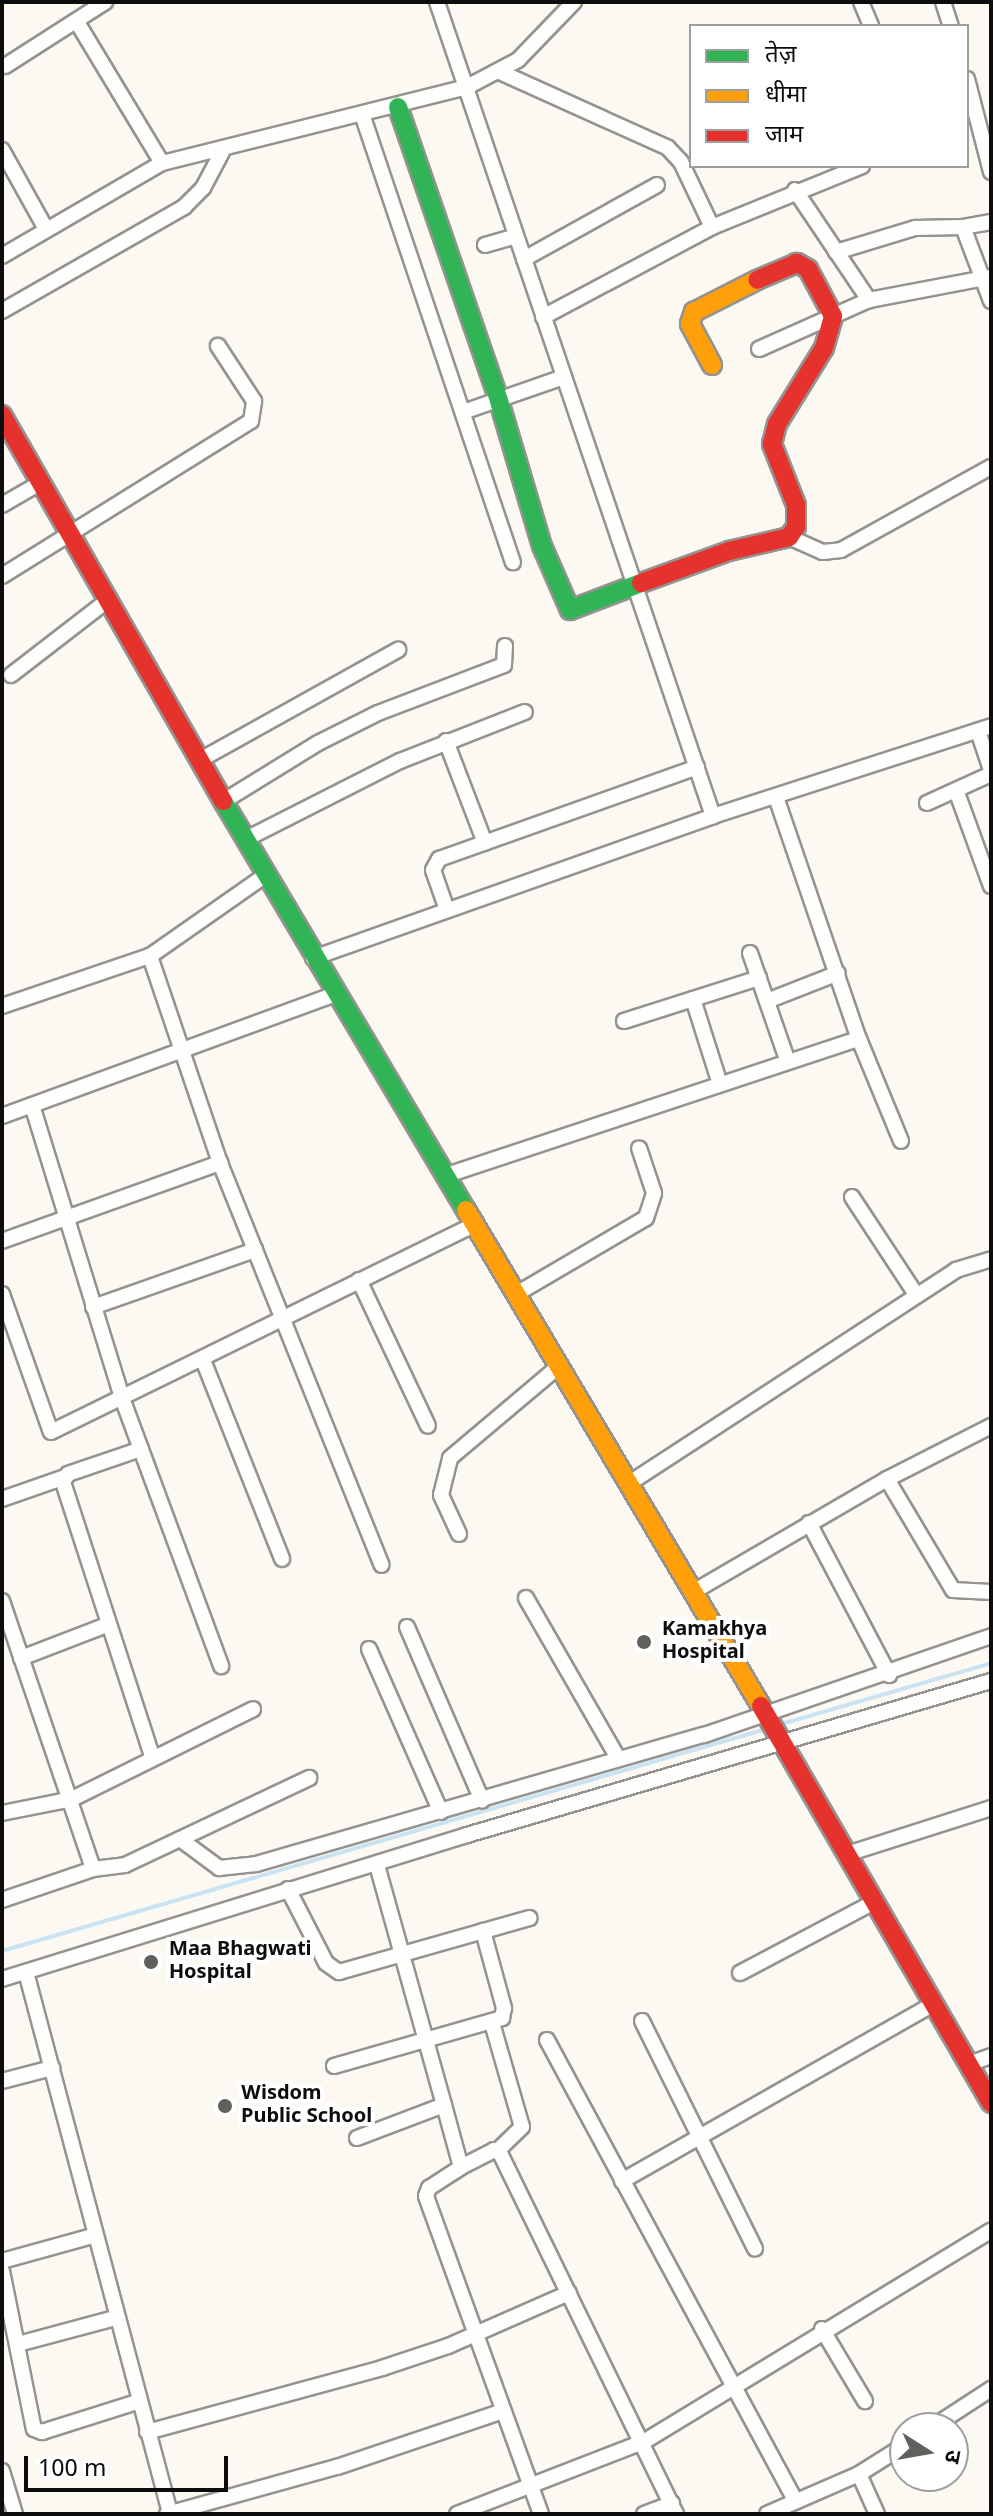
<!DOCTYPE html>
<meta charset="utf-8">
<style>
body{margin:0}
#map{position:relative;width:993px;height:2516px;overflow:hidden;background:#fbf9f2;font-family:Georgia,"Noto Sans Devanagari",serif}
div>[style]{position:absolute}
.stream>*{height:4px;margin:-2px;padding:0 2px;transform-origin:2px;border-radius:2px;background:#c9e3f3}
.roads{filter:drop-shadow(2px 0 #949390) drop-shadow(-2px 0 #949390) drop-shadow(0 2px #949390) drop-shadow(0 -2px #949390)}
.street>*{height:14px;margin:-7px;padding:0 7px;transform-origin:7px;border-radius:7px;background:#fefefd}
.fast>*{height:18px;margin:-9px;padding:0 9px;transform-origin:9px;border-radius:9px;background:#30b455}
.slow>*{height:18px;margin:-9px;padding:0 9px;transform-origin:9px;border-radius:9px;background:#ff9f0a}
.jam>*{height:18px;margin:-9px;padding:0 9px;transform-origin:9px;border-radius:9px;background:#e5322d}
.dots>*{width:22px;height:22px;translate:-50% -50%;box-sizing:border-box;border:4px solid #fff;border-radius:50%}
span{translate:-50% -50%;white-space:nowrap;text-align:center;line-height:1.15;-webkit-text-stroke:8px #fff;paint-order:stroke}
.poi-label{font-size:20px;color:#0d0d0d;font-weight:700}
.left{translate:0 -50%;text-align:left}
.frame{position:absolute;inset:0;border:4px solid #0d0d0d;pointer-events:none}
.legend{position:absolute;left:689px;top:24px;width:280px;height:144px;box-sizing:border-box;background:#fff;border:2px solid #9e9e9e;margin:0;padding:10px 14px;list-style:none;font-size:24px;color:#0d0d0d}
.legend li{display:flex;align-items:center;gap:16px;height:40px}
.legend b{width:40px;border:2px solid #9e9e9e}
.north{position:absolute;left:889px;top:2412px;width:80px;height:80px;box-sizing:border-box;background:#fff;border:2px solid #9e9e9e;border-radius:50%;rotate:101deg;font-size:22px;font-weight:700;line-height:32px;text-align:center;color:#0d0d0d}
.north::after{content:'';display:block;margin:auto;width:28px;height:36px;background:#60605d;clip-path:polygon(50% 0,100% 100%,50% 72%,0 100%)}
.scale{position:absolute;left:24px;top:2456px;width:204px;height:36px;box-sizing:border-box;border:4px solid #0d0d0d;border-top:0;padding-left:10px;font-size:24px;line-height:28px;white-space:nowrap;color:#0d0d0d;-webkit-text-stroke:6px #fff;paint-order:stroke}
</style>
<div id="map">
<div class="stream">
<div style="left:778px;top:1725px;width:222px;rotate:-16.2deg"></div>
<div style="left:2px;top:1951px;width:796px;rotate:-16.2deg"></div>
</div>
<div class="roads">
<div class="street">
<div style="left:437px;top:2px;width:860px;rotate:71.27deg"></div>
<div style="left:861px;top:2px;width:26px;rotate:67deg"></div>
<div style="left:943px;top:2px;width:25px;rotate:72deg"></div>
<div style="left:5px;top:66px;width:119px;rotate:-32.6deg"></div>
<div style="left:500px;top:72px;width:184px;rotate:24.3deg"></div>
<div style="left:668px;top:148px;width:19px;rotate:47deg"></div>
<div style="left:681px;top:162px;width:72px;rotate:64.5deg"></div>
<div style="left:967px;top:79px;width:96px;rotate:75.5deg"></div>
<div style="left:362px;top:114px;width:473px;rotate:71.4deg"></div>
<div style="left:2px;top:150px;width:90px;rotate:60.9deg"></div>
<div style="left:162px;top:163px;width:314px;rotate:-14deg"></div>
<div style="left:467px;top:87px;width:58px;rotate:-27.9deg"></div>
<div style="left:518px;top:60px;width:81px;rotate:-46deg"></div>
<div style="left:795px;top:190px;width:133px;rotate:56.1deg"></div>
<div style="left:991px;top:222px;width:28px;rotate:170deg"></div>
<div style="left:963px;top:227px;width:79px;rotate:69.3deg"></div>
<div style="left:485px;top:245px;width:32px;rotate:-16deg"></div>
<div style="left:836px;top:252px;width:83px;rotate:-16.9deg"></div>
<div style="left:915px;top:228px;width:48px;rotate:-1.2deg"></div>
<div style="left:2px;top:256px;width:185px;rotate:-30.2deg"></div>
<div style="left:162px;top:163px;width:165px;rotate:-121.1deg"></div>
<div style="left:524px;top:259px;width:152px;rotate:-29.1deg"></div>
<div style="left:2px;top:311px;width:210px;rotate:-29.7deg"></div>
<div style="left:184px;top:207px;width:27px;rotate:-45deg"></div>
<div style="left:203px;top:188px;width:41px;rotate:-62.2deg"></div>
<div style="left:543px;top:317px;width:191px;rotate:-28deg"></div>
<div style="left:712px;top:227px;width:162px;rotate:-22.1deg"></div>
<div style="left:759px;top:349px;width:120px;rotate:-24deg"></div>
<div style="left:869px;top:300px;width:124px;rotate:-10.7deg"></div>
<div style="left:463px;top:412px;width:107px;rotate:-19.1deg"></div>
<div style="left:2px;top:505px;width:44px;rotate:-30.1deg"></div>
<div style="left:789px;top:537px;width:37px;rotate:24deg"></div>
<div style="left:823px;top:552px;width:18px;rotate:-6deg"></div>
<div style="left:841px;top:550px;width:171px;rotate:-29deg"></div>
<div style="left:2px;top:576px;width:293px;rotate:-31.9deg"></div>
<div style="left:251px;top:421px;width:20px;rotate:-81deg"></div>
<div style="left:254px;top:401px;width:66px;rotate:-123.2deg"></div>
<div style="left:11px;top:675px;width:123px;rotate:-37.7deg"></div>
<div style="left:978px;top:731px;width:41px;rotate:71.6deg"></div>
<div style="left:446px;top:741px;width:109px;rotate:69.1deg"></div>
<div style="left:200px;top:760px;width:227px;rotate:-29.1deg"></div>
<div style="left:956px;top:790px;width:102px;rotate:70deg"></div>
<div style="left:776px;top:797px;width:256px;rotate:71.1deg"></div>
<div style="left:859px;top:1039px;width:110px;rotate:67.6deg"></div>
<div style="left:224px;top:801px;width:110px;rotate:-31.7deg"></div>
<div style="left:318px;top:743px;width:67px;rotate:-26.6deg"></div>
<div style="left:378px;top:713px;width:135px;rotate:-20.9deg"></div>
<div style="left:504px;top:665px;width:19px;rotate:-87deg"></div>
<div style="left:927px;top:803px;width:70px;rotate:-24.4deg"></div>
<div style="left:246px;top:839px;width:173px;rotate:-26.9deg"></div>
<div style="left:400px;top:761px;width:134px;rotate:-21.4deg"></div>
<div style="left:447px;top:910px;width:42px;rotate:-109.3deg"></div>
<div style="left:433px;top:870px;width:13px;rotate:-61deg"></div>
<div style="left:439px;top:859px;width:274px;rotate:-19.6deg"></div>
<div style="left:750px;top:953px;width:115px;rotate:70.8deg"></div>
<div style="left:313px;top:958px;width:424px;rotate:-19.5deg"></div>
<div style="left:713px;top:816px;width:292px;rotate:-17.9deg"></div>
<div style="left:693px;top:999px;width:89px;rotate:72.4deg"></div>
<div style="left:767px;top:1001px;width:76px;rotate:-21.5deg"></div>
<div style="left:2px;top:1006px;width:156px;rotate:-18.7deg"></div>
<div style="left:150px;top:956px;width:143px;rotate:-35deg"></div>
<div style="left:624px;top:1021px;width:142px;rotate:-17.7deg"></div>
<div style="left:32px;top:1105px;width:307px;rotate:72.9deg"></div>
<div style="left:122px;top:1398px;width:286px;rotate:69.7deg"></div>
<div style="left:2px;top:1116px;width:358px;rotate:-20.1deg"></div>
<div style="left:220px;top:1163px;width:433px;rotate:68.1deg"></div>
<div style="left:447px;top:1175px;width:434px;rotate:-18.3deg"></div>
<div style="left:852px;top:1197px;width:118px;rotate:56.7deg"></div>
<div style="left:2px;top:1241px;width:232px;rotate:-19.7deg"></div>
<div style="left:220px;top:1163px;width:219px;rotate:-108.7deg"></div>
<div style="left:359px;top:1280px;width:161px;rotate:64.7deg"></div>
<div style="left:518px;top:1293px;width:148px;rotate:-30.4deg"></div>
<div style="left:646px;top:1218px;width:26px;rotate:-72deg"></div>
<div style="left:654px;top:1193px;width:47px;rotate:-108.4deg"></div>
<div style="left:2px;top:1294px;width:146px;rotate:70.5deg"></div>
<div style="left:51px;top:1432px;width:473px;rotate:-26.1deg"></div>
<div style="left:93px;top:1307px;width:172px;rotate:-19.4deg"></div>
<div style="left:203px;top:1360px;width:214px;rotate:68.3deg"></div>
<div style="left:141px;top:1449px;width:77px;rotate:161.1deg"></div>
<div style="left:68px;top:1474px;width:9px;rotate:122deg"></div>
<div style="left:63px;top:1482px;width:288px;rotate:72deg"></div>
<div style="left:887px;top:1479px;width:129px;rotate:59.3deg"></div>
<div style="left:953px;top:1590px;width:38px;rotate:3deg"></div>
<div style="left:631px;top:1482px;width:388px;rotate:-33.1deg"></div>
<div style="left:956px;top:1270px;width:37px;rotate:-17deg"></div>
<div style="left:2px;top:1499px;width:67px;rotate:-19.2deg"></div>
<div style="left:809px;top:1523px;width:172px;rotate:62.2deg"></div>
<div style="left:459px;top:1534px;width:43px;rotate:-114.8deg"></div>
<div style="left:441px;top:1495px;width:38px;rotate:-76deg"></div>
<div style="left:450px;top:1458px;width:141px;rotate:-40.1deg"></div>
<div style="left:693px;top:1592px;width:225px;rotate:-30.2deg"></div>
<div style="left:887px;top:1479px;width:117px;rotate:-27deg"></div>
<div style="left:526px;top:1598px;width:185px;rotate:60.1deg"></div>
<div style="left:2px;top:1601px;width:283px;rotate:71.2deg"></div>
<div style="left:93px;top:1869px;width:32px;rotate:-7deg"></div>
<div style="left:125px;top:1865px;width:204px;rotate:-25.3deg"></div>
<div style="left:407px;top:1627px;width:189px;rotate:66.6deg"></div>
<div style="left:369px;top:1649px;width:178px;rotate:66.2deg"></div>
<div style="left:21px;top:1658px;width:94px;rotate:-21.1deg"></div>
<div style="left:2px;top:1813px;width:71px;rotate:-11.3deg"></div>
<div style="left:72px;top:1799px;width:202px;rotate:-26.4deg"></div>
<div style="left:180px;top:1839px;width:49px;rotate:36.6deg"></div>
<div style="left:219px;top:1868px;width:37px;rotate:-6deg"></div>
<div style="left:256px;top:1864px;width:466px;rotate:-16.1deg"></div>
<div style="left:704px;top:1735px;width:304px;rotate:-19deg"></div>
<div style="left:847px;top:1854px;width:151px;rotate:-17.7deg"></div>
<div style="left:288px;top:1889px;width:83px;rotate:62.8deg"></div>
<div style="left:326px;top:1963px;width:16px;rotate:35deg"></div>
<div style="left:339px;top:1972px;width:198px;rotate:-15.8deg"></div>
<div style="left:2px;top:1900px;width:96px;rotate:-18.8deg"></div>
<div style="left:26px;top:1972px;width:560px;rotate:75.09deg"></div>
<div style="left:740px;top:1973px;width:152px;rotate:-27.9deg"></div>
<div style="left:2px;top:1979px;width:487px;rotate:-17.2deg"></div>
<div style="left:467px;top:1835px;width:546px;rotate:-16.38deg"></div>
<div style="left:642px;top:2021px;width:254px;rotate:63.6deg"></div>
<div style="left:492px;top:2023px;width:108px;rotate:73.9deg"></div>
<div style="left:522px;top:2127px;width:35px;rotate:136deg"></div>
<div style="left:547px;top:2040px;width:523px;rotate:61.67deg"></div>
<div style="left:969px;top:2064px;width:23px;rotate:-20deg"></div>
<div style="left:334px;top:2066px;width:175px;rotate:-15.9deg"></div>
<div style="left:502px;top:2018px;width:10px;rotate:-79deg"></div>
<div style="left:504px;top:2008px;width:80px;rotate:-105.3deg"></div>
<div style="left:2px;top:2081px;width:52px;rotate:-14.6deg"></div>
<div style="left:444px;top:2105px;width:64px;rotate:74.7deg"></div>
<div style="left:357px;top:2138px;width:93px;rotate:-20.8deg"></div>
<div style="left:444px;top:2105px;width:249px;rotate:-105.6deg"></div>
<div style="left:622px;top:2181px;width:358px;rotate:-29.6deg"></div>
<div style="left:2px;top:2261px;width:93px;rotate:-15.5deg"></div>
<div style="left:2px;top:2271px;width:161px;rotate:78.6deg"></div>
<div style="left:34px;top:2429px;width:9px;rotate:21deg"></div>
<div style="left:42px;top:2432px;width:100px;rotate:-17.5deg"></div>
<div style="left:822px;top:2329px;width:84px;rotate:59.2deg"></div>
<div style="left:18px;top:2344px;width:100px;rotate:-15deg"></div>
<div style="left:931px;top:2428px;width:72px;rotate:-33deg"></div>
<div style="left:147px;top:2432px;width:244px;rotate:-15.2deg"></div>
<div style="left:382px;top:2368px;width:70px;rotate:-18.4deg"></div>
<div style="left:448px;top:2346px;width:132px;rotate:-23.7deg"></div>
<div style="left:2px;top:2471px;width:45px;rotate:73.2deg"></div>
<div style="left:859px;top:2474px;width:44px;rotate:65.8deg"></div>
<div style="left:167px;top:2514px;width:176px;rotate:-15.5deg"></div>
<div style="left:337px;top:2467px;width:175px;rotate:-18.6deg"></div>
<div style="left:457px;top:2514px;width:202px;rotate:-21.2deg"></div>
<div style="left:645px;top:2441px;width:405px;rotate:-31.3deg"></div>
<div style="left:541px;top:2514px;width:338px;rotate:-109.9deg"></div>
<div style="left:426px;top:2196px;width:9px;rotate:-69deg"></div>
<div style="left:429px;top:2188px;width:38px;rotate:-33deg"></div>
<div style="left:461px;top:2167px;width:37px;rotate:-27deg"></div>
<div style="left:494px;top:2150px;width:7px;rotate:27deg"></div>
<div style="left:500px;top:2153px;width:402px;rotate:64deg"></div>
<div style="left:644px;top:2514px;width:30px;rotate:-21deg"></div>
<div style="left:767px;top:2514px;width:100px;rotate:-23.5deg"></div>
<div style="left:859px;top:2474px;width:54px;rotate:-32.2deg"></div>
</div>
<div class="fast">
<div style="left:398px;top:107px;width:311px;rotate:71deg"></div>
<div style="left:499px;top:401px;width:151px;rotate:73.5deg"></div>
<div style="left:542px;top:546px;width:70px;rotate:66.4deg"></div>
<div style="left:570px;top:610px;width:76px;rotate:-20.8deg"></div>
<div style="left:223px;top:801px;width:476px;rotate:59.3deg"></div>
</div>
<div class="slow">
<div style="left:712px;top:365px;width:47px;rotate:-118.2deg"></div>
<div style="left:690px;top:324px;width:13px;rotate:-72deg"></div>
<div style="left:694px;top:312px;width:71px;rotate:-26.9deg"></div>
<div style="left:466px;top:1210px;width:577px;rotate:59.26deg"></div>
</div>
<div class="jam">
<div style="left:2px;top:415px;width:445px;rotate:60.2deg"></div>
<div style="left:641px;top:583px;width:94px;rotate:-20deg"></div>
<div style="left:729px;top:551px;width:62px;rotate:-13.1deg"></div>
<div style="left:789px;top:537px;width:12px;rotate:-55deg"></div>
<div style="left:796px;top:527px;width:22px;rotate:-90deg"></div>
<div style="left:796px;top:505px;width:66px;rotate:-111.5deg"></div>
<div style="left:772px;top:444px;width:21px;rotate:-76deg"></div>
<div style="left:777px;top:424px;width:89px;rotate:-58.3deg"></div>
<div style="left:824px;top:348px;width:33px;rotate:-74deg"></div>
<div style="left:833px;top:316px;width:53px;rotate:-118deg"></div>
<div style="left:808px;top:269px;width:13px;rotate:-151deg"></div>
<div style="left:797px;top:263px;width:43px;rotate:157deg"></div>
<div style="left:761px;top:1706px;width:459px;rotate:59.9deg"></div>
</div>
</div>
<div class="dots">
<div style="left:644px;top:1642px;background:#60605d"></div>
<div style="left:151px;top:1962px;background:#60605d"></div>
<div style="left:225px;top:2106px;background:#60605d"></div>
</div>
<div class="poi-label">
<span class="left" style="left:662px;top:1642px">Kamakhya<br>Hospital</span>
<span class="left" style="left:169px;top:1962px">Maa Bhagwati<br>Hospital</span>
<span class="left" style="left:241px;top:2106px">Wisdom<br>Public School</span>
</div>
<div class="frame"></div>
<ul class="legend">
<li><b style="height:10px;background:#30b455"></b>तेज़</li>
<li><b style="height:10px;background:#ff9f0a"></b>धीमा</li>
<li><b style="height:10px;background:#e5322d"></b>जाम</li>
</ul>
<div class="north">उ</div>
<div class="scale">100 m</div>
</div>
